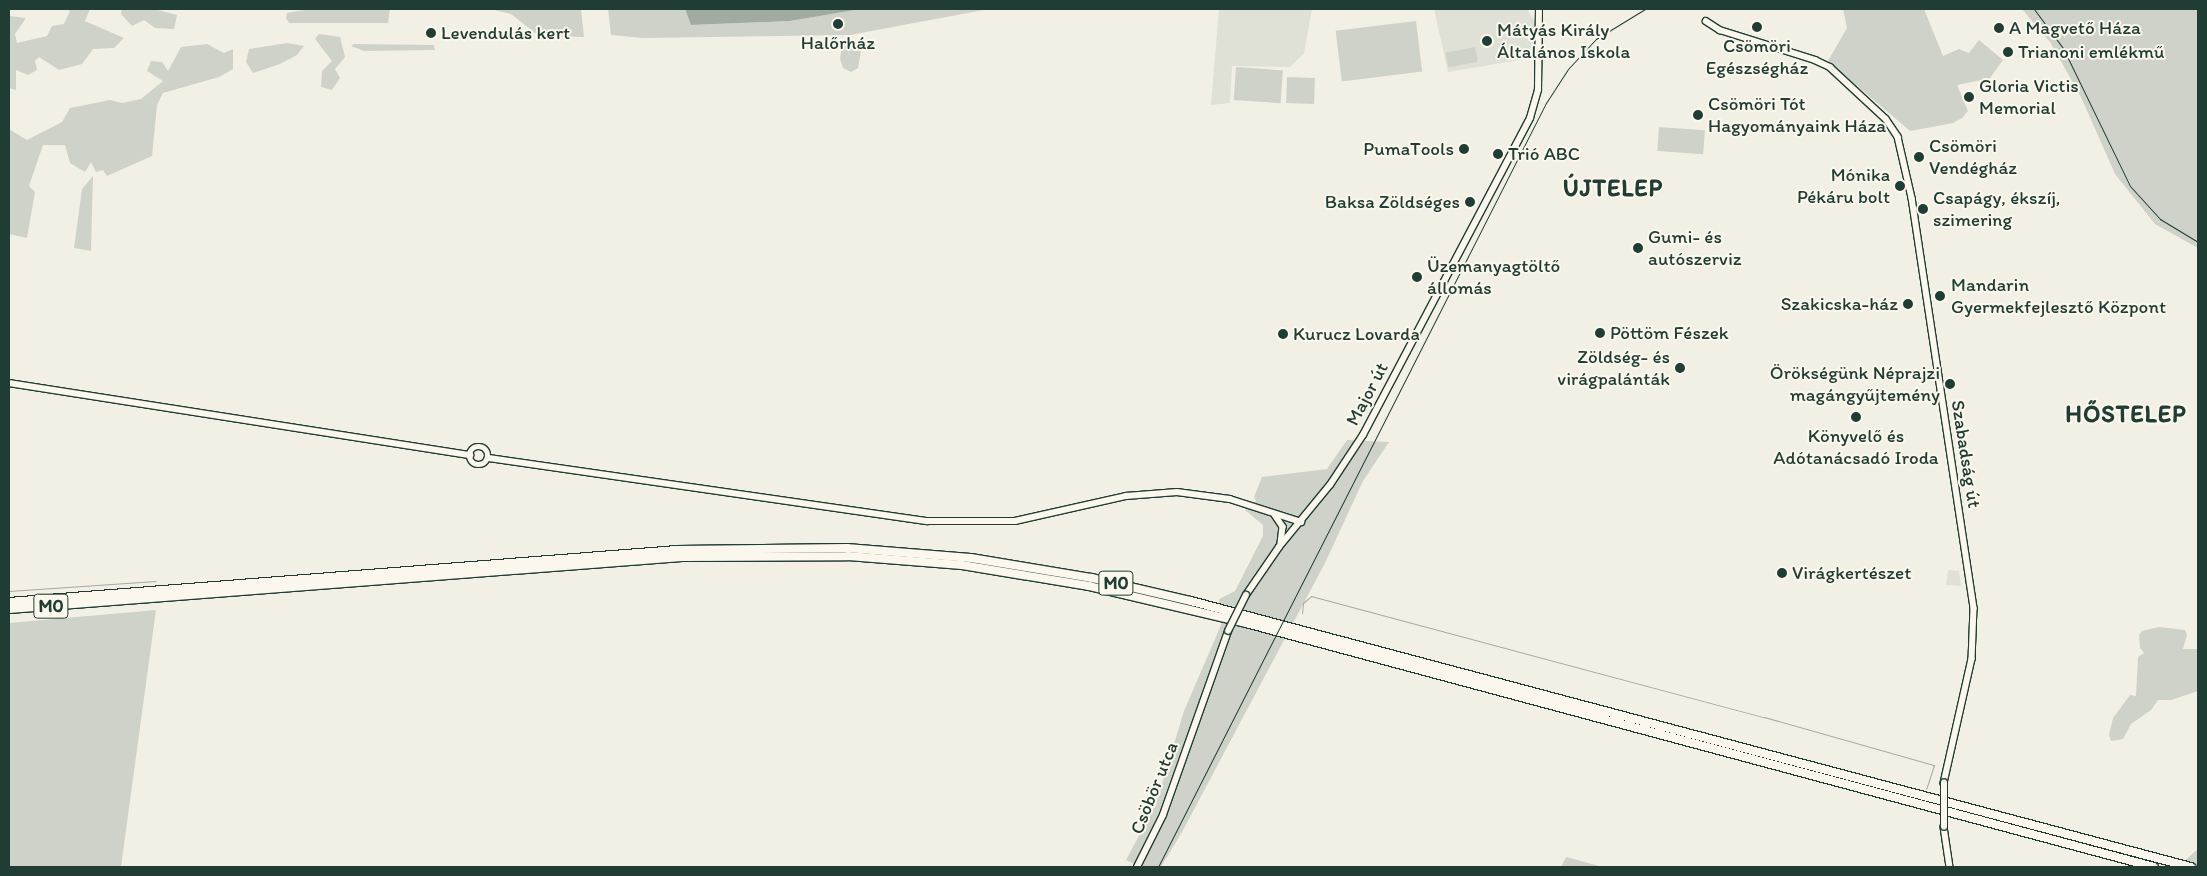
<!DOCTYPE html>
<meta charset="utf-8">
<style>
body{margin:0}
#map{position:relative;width:2207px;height:876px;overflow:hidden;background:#f2f0e5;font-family:Itim,sans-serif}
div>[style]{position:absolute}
.built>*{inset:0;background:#e0e1d6}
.green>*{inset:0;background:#cfd2c8;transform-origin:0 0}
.water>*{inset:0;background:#a2aba1}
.stream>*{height:1px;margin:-0.5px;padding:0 0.5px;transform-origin:0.5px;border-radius:0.5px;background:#a2aba1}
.roads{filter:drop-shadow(1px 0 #1f3d34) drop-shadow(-1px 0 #1f3d34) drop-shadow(0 1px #1f3d34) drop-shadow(0 -1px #1f3d34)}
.tertiary>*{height:5.5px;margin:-2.75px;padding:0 2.75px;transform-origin:2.75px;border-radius:2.75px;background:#fbf7ec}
.tertiary>.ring{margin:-2.75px;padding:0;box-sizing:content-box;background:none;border:5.5px solid #fbf7ec;border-radius:50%}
.trunk>*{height:8px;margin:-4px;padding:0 4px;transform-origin:4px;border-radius:4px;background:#fbf7ec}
.tram>*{height:1px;margin:-0.5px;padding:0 0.5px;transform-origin:0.5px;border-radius:0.5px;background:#1f3d34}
.bridges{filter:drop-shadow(1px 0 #1f3d34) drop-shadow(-1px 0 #1f3d34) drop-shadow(0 1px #1f3d34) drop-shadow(0 -1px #1f3d34)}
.tertiary-bridge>*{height:5.5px;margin:-2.75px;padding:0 2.75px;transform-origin:2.75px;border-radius:2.75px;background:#fbf7ec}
.dots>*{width:14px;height:14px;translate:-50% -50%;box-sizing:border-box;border:2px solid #fbf7ec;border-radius:50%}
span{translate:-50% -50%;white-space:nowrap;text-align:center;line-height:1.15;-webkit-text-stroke:4px #fbf7ec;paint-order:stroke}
.shield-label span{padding:1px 4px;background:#fbf7ec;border:1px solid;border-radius:4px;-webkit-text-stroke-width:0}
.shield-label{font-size:18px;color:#1f3d34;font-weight:700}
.poi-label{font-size:19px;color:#1f3d34}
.left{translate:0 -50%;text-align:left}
.right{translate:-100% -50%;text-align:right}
.street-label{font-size:19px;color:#1f3d34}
.district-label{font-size:24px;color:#1f3d34;font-weight:700;letter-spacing:1px}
.frame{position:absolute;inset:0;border:10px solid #1f3d34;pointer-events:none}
</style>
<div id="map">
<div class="built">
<div style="clip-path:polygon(1219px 9px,1312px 9px,1304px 53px,1290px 67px,1232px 66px,1230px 103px,1211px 105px)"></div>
<div style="clip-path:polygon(1434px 9px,1527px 9px,1535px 22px,1532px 58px,1448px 72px)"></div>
<div style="clip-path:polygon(1948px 570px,1959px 571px,1961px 586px,1946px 585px)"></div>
</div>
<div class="green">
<div style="clip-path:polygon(67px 9px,90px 9px,85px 21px,124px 38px,114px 48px,93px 49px,82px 64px,59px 70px,39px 57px,35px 61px,37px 70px,28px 75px,16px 70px,16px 90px,9px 88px,9px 16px,26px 18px,15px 34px,17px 43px,47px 36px,52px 26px,64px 24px,70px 11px)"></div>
<div style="clip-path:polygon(122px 9px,154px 9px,177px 15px,174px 29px,155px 28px,144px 20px,132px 26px,121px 14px)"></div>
<div style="clip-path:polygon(310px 9px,390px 9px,388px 23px,289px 23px,286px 18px,287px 13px)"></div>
<div style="clip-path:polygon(490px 9px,581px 9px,584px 37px,539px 36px,511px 14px)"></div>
<div style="clip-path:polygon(608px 9px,685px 9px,691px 25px,790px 21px,861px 9px,989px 9px,850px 35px,643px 38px,611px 35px)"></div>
<div style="clip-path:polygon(1843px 9px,1924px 9px,1943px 56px,1959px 49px,1969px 53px,1979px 40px,2003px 60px,1985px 85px,1982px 80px,1957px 85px,1968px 111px,1962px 118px,1953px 123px,1910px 131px,1828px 61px,1847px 28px)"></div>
<div style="clip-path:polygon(2022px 9px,2198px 9px,2198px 248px,2155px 224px,2115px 174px,2081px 97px,2050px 42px)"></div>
<div style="left:1416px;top:21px;width:51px;height:81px;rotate:83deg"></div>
<div style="clip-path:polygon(319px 34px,340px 37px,345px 57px,335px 69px,340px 78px,332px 90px,321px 87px,322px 71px,332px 61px,315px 39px)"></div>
<div style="clip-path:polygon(287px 43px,304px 46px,297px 55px,280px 64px,253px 73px,246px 62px,249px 49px)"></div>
<div style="clip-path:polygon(847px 43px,858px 43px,861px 51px,858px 68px,851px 72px,843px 68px,840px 59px,842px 45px)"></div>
<div style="clip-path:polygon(207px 44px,224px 53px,233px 49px,233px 69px,219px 77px,163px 93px,157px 105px,152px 156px,107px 176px,103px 170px,96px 172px,91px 162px,85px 172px,70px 163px,65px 145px,43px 145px,29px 186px,35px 192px,27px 238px,9px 234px,9px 129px,27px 140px,62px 122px,70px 108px,110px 100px,122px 103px,141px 99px,163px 81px,147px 71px,151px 61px,162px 62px,168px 71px,181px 47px)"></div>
<div style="clip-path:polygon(354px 44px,434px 45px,435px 50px,364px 51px,351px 46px)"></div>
<div style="left:1475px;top:47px;width:15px;height:30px;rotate:79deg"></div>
<div style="left:1236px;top:67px;width:47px;height:33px;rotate:4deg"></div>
<div style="left:1287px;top:77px;width:28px;height:26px;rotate:2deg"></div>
<div style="left:1659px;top:127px;width:46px;height:24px;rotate:4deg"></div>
<div style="clip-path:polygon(93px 176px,91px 251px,74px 248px,82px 189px)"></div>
<div style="clip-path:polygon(1347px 440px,1389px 442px,1363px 481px,1325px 563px,1182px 832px,1161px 867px,1140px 867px,1126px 860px,1156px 804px,1184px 711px,1221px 625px,1219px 599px,1235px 591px,1263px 536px,1263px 525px,1245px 510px,1256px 501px,1254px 497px,1262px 477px,1327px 469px)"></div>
<div style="clip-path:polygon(156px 610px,121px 867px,9px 867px,9px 623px)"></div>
<div style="clip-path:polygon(2159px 627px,2185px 630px,2187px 635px,2183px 649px,2198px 649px,2198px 691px,2171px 700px,2158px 700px,2151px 710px,2131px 724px,2123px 739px,2111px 741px,2109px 735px,2113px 718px,2130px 695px,2136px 696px,2138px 657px,2144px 653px,2140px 648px,2139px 635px,2142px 631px)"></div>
<div style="clip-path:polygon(2198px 849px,2198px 867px,2177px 867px)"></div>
<div style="clip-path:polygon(1566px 857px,1603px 867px,1561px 867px)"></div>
</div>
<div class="water">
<div style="clip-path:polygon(685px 9px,861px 9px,790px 21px,691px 25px)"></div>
</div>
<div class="stream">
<div style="left:1533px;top:97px;width:39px;rotate:-86deg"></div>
<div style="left:1517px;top:134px;width:29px;rotate:-63deg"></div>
<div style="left:9px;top:591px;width:147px;rotate:-3.9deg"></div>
<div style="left:1302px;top:613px;width:10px;rotate:-84deg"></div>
<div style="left:1303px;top:603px;width:11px;rotate:-41deg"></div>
<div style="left:1311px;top:596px;width:469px;rotate:15deg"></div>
<div style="left:1764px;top:717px;width:177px;rotate:15.8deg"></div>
<div style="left:1934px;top:765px;width:25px;rotate:108deg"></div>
</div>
<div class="roads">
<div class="tertiary">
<div style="left:1706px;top:21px;width:17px;rotate:33deg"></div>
<div style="left:1720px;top:30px;width:100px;rotate:17.5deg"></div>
<div style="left:1815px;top:60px;width:17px;rotate:25deg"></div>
<div style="left:1830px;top:67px;width:76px;rotate:42.9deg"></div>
<div style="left:1886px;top:119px;width:22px;rotate:56deg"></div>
<div style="left:1898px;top:137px;width:63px;rotate:77.1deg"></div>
<div style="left:1912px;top:198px;width:415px;rotate:81.4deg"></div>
<div style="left:1974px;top:608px;width:51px;rotate:92.2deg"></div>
<div style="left:1972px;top:659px;width:127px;rotate:102.7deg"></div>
<div style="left:9px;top:383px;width:467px;rotate:8.9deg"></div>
<div class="ring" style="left:470px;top:447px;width:12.5px;height:12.5px"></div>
<div style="left:489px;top:458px;width:443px;rotate:8.2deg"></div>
<div style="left:928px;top:521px;width:87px"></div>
<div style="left:1015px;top:521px;width:114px;rotate:-12.7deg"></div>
<div style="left:1126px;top:496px;width:51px;rotate:-4.5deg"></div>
<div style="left:1177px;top:492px;width:53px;rotate:7.5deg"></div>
<div style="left:1230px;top:499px;width:75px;rotate:17.9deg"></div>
<div style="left:1275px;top:515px;width:14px;rotate:56deg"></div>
<div style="left:1283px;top:527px;width:16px;rotate:97deg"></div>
<div style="left:1246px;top:595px;width:58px;rotate:-55.5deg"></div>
<div style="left:1279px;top:547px;width:80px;rotate:-50.6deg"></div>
<div style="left:1330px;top:485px;width:60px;rotate:-56.6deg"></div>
<div style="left:1363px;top:435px;width:358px;rotate:-62.2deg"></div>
<div style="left:1530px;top:118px;width:29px;rotate:-74deg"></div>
<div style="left:1538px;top:90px;width:81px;rotate:-89.3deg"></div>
<div style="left:1944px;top:827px;width:40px;rotate:81.5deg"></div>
<div style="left:1137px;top:867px;width:58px;rotate:-63.4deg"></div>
<div style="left:1163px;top:815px;width:195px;rotate:-70.5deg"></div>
</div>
<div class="trunk">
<div style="left:9px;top:602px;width:670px;rotate:-4.45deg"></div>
<div style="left:677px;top:550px;width:170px;rotate:-0.7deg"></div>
<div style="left:847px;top:548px;width:124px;rotate:4.6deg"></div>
<div style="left:971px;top:558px;width:123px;rotate:9.4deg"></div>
<div style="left:1092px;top:578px;width:102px;rotate:13.1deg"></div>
<div style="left:1191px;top:601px;width:1035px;rotate:14.9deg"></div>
<div style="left:9px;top:609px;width:675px;rotate:-4.42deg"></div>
<div style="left:682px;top:557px;width:166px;rotate:-0.3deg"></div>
<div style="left:848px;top:556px;width:114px;rotate:4.5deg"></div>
<div style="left:962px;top:565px;width:129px;rotate:9.4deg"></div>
<div style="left:1089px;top:586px;width:161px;rotate:13.3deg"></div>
<div style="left:1246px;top:623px;width:940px;rotate:15.04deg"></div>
</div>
</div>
<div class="tram">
<div style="left:2034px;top:9px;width:49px;rotate:53.4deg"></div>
<div style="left:2063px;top:48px;width:153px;rotate:64.1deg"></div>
<div style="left:2130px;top:186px;width:45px;rotate:47.7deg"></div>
<div style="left:2160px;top:219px;width:44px;rotate:31.2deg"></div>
<div style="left:1158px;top:867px;width:857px;rotate:-63.08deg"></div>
<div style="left:1546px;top:103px;width:40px;rotate:-57.1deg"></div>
<div style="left:1568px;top:69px;width:41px;rotate:-47deg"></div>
<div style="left:1596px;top:39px;width:57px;rotate:-31.5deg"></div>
</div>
<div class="bridges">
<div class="tertiary-bridge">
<div style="left:1228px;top:631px;width:40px;rotate:-63.4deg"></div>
<div style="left:1944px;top:827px;width:44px;rotate:-90deg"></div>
</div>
</div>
<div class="dots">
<div style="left:838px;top:24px;background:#1f3d34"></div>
<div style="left:1757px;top:27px;background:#1f3d34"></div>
<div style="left:1999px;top:28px;background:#1f3d34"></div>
<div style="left:431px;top:33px;background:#1f3d34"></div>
<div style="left:1487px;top:41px;background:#1f3d34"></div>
<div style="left:2008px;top:52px;background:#1f3d34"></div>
<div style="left:1969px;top:97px;background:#1f3d34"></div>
<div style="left:1698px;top:115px;background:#1f3d34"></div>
<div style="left:1464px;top:149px;background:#1f3d34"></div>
<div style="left:1498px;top:154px;background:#1f3d34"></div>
<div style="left:1919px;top:157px;background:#1f3d34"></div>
<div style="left:1900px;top:186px;background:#1f3d34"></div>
<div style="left:1470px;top:202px;background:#1f3d34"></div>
<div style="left:1923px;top:209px;background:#1f3d34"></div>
<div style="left:1638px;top:248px;background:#1f3d34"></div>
<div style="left:1417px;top:277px;background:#1f3d34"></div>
<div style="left:1940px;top:296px;background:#1f3d34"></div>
<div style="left:1908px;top:304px;background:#1f3d34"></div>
<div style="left:1600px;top:333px;background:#1f3d34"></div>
<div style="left:1283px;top:334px;background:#1f3d34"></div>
<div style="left:1680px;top:368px;background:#1f3d34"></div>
<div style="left:1950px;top:384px;background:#1f3d34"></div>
<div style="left:1856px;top:417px;background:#1f3d34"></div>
<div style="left:1782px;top:573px;background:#1f3d34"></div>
</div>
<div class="shield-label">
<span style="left:1116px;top:583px">M0</span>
<span style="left:51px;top:606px">M0</span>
</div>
<div class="poi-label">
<span class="left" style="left:2009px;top:28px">A Magvető Háza</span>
<span class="left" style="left:1497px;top:41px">Mátyás Király<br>Általános Iskola</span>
<span class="left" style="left:441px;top:33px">Levendulás kert</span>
<span style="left:838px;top:43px">Halőrház</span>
<span style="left:1757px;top:57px">Csömöri<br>Egészségház</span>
<span class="left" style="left:2018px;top:52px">Trianoni emlékmű</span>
<span class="left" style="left:1979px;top:97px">Gloria Victis<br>Memorial</span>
<span class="left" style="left:1708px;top:115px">Csömöri Tót<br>Hagyományaink Háza</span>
<span class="left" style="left:1929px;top:157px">Csömöri<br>Vendégház</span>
<span class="right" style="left:1454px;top:149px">PumaTools</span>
<span class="left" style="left:1508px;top:154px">Trió ABC</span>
<span class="right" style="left:1890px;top:186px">Mónika<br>Pékáru bolt</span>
<span class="left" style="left:1933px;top:209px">Csapágy, ékszíj,<br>szimering</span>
<span class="right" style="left:1460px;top:202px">Baksa Zöldséges</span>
<span class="left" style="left:1648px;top:248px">Gumi- és<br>autószerviz</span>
<span class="left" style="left:1427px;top:277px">Üzemanyagtöltő<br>állomás</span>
<span class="left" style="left:1951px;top:296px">Mandarin<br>Gyermekfejlesztő Központ</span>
<span class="right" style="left:1898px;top:304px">Szakicska-ház</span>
<span class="left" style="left:1610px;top:333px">Pöttöm Fészek</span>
<span class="left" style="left:1293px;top:334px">Kurucz Lovarda</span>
<span class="right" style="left:1670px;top:368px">Zöldség- és<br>virágpalánták</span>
<span class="right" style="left:1940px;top:384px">Örökségünk Néprajzi<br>magángyűjtemény</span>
<span style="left:1856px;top:447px">Könyvelő és<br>Adótanácsadó Iroda</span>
<span class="left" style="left:1792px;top:573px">Virágkertészet</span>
</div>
<div class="street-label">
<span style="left:1367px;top:394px;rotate:-62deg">Major út</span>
<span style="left:1966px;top:454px;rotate:81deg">Szabadság út</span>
<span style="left:1154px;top:788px;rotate:-68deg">Csöbör utca</span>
</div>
<div class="district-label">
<span style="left:1613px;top:188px">ÚJTELEP</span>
<span style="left:2126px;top:414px">HŐSTELEP</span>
</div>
<div class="frame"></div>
</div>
